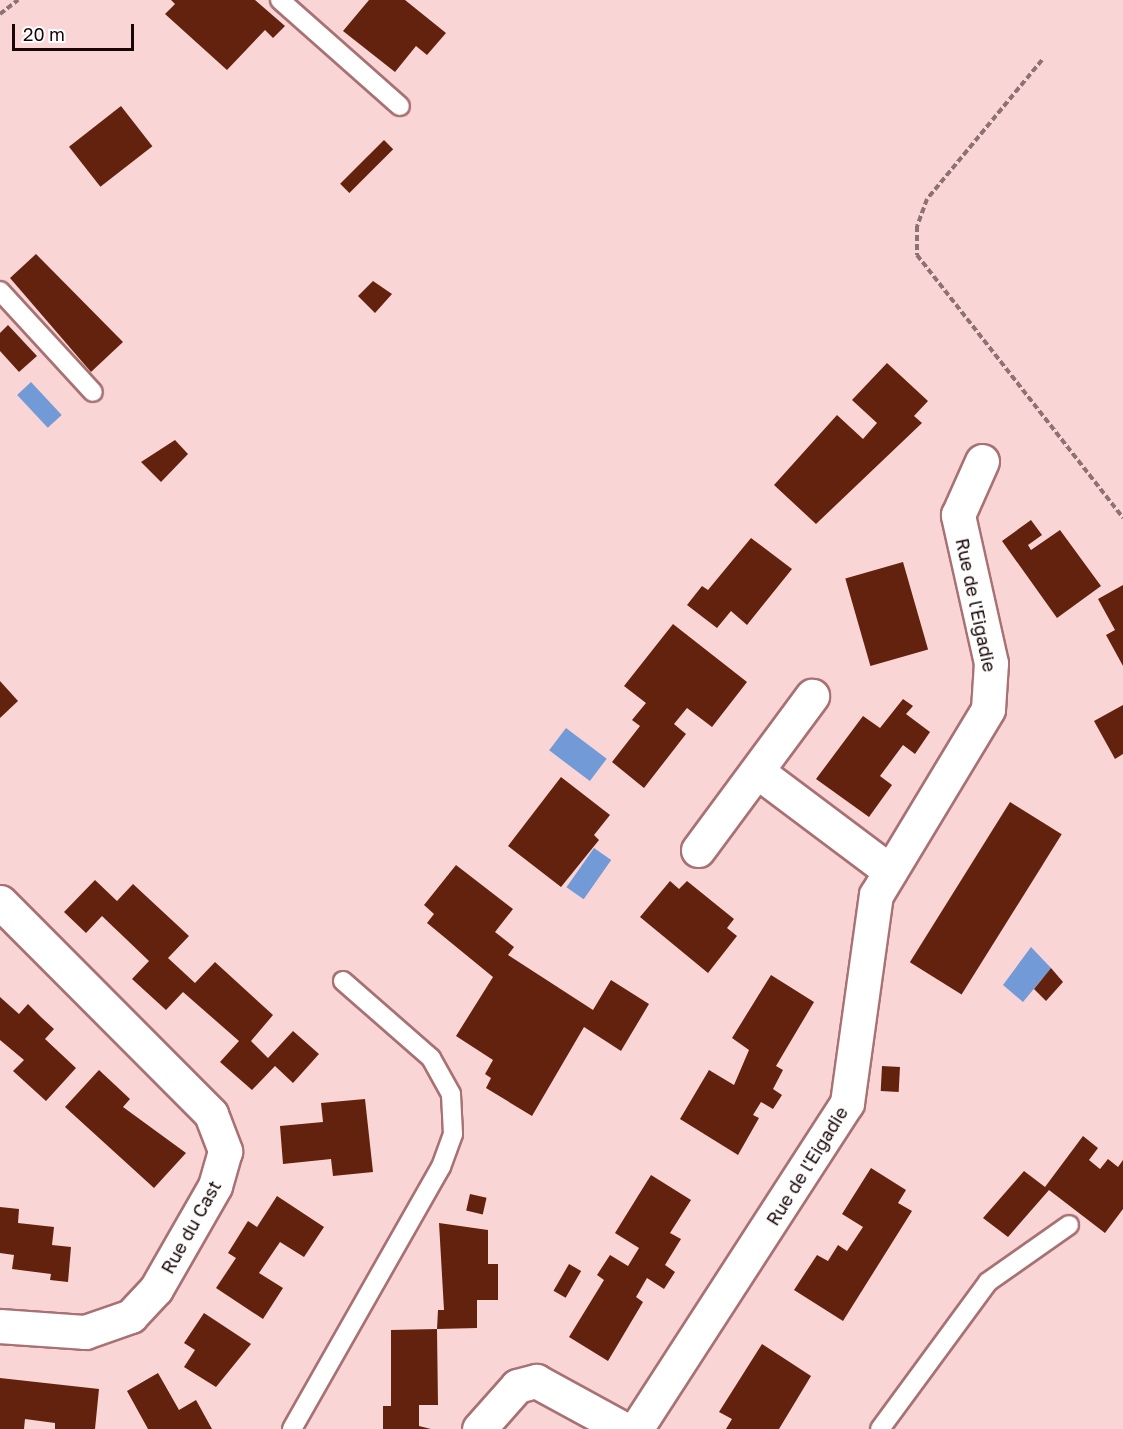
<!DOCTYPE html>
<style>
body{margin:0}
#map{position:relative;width:1123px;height:1429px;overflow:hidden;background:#fad5d5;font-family:"Golos Text",sans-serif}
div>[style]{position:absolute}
.water>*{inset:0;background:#719ad6;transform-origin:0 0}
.building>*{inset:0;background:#63220d;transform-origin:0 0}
.path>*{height:4px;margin-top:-2px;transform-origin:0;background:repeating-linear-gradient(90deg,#8e7172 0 6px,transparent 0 9px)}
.roads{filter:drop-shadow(2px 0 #a87173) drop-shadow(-2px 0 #a87173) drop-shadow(0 2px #a87173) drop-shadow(0 -2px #a87173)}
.service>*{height:18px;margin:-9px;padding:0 9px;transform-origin:9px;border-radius:9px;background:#fff}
.minor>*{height:33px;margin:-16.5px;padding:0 16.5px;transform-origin:16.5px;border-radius:16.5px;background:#fff}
span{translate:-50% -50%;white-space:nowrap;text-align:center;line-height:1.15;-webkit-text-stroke:6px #fff;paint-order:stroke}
.street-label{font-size:18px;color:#190607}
.scale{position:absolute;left:12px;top:24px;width:122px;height:27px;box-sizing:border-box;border:3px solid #190607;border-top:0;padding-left:8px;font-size:18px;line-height:21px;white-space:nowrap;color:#190607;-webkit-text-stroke:4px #fff;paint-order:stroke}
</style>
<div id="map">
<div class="water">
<div style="left:31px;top:382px;width:45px;height:19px;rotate:47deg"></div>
<div style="left:566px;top:728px;width:51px;height:28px;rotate:37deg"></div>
<div style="left:594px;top:848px;width:21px;height:48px;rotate:35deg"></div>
<div style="clip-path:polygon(1031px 947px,1051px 968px,1023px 1002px,1003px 985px)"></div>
</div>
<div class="building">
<div style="clip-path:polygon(171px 0,255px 0,285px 26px,273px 38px,265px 30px,227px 70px,165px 14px,175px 4px)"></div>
<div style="clip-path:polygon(369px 0,405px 0,446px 33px,427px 55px,416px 46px,395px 72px,343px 31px)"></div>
<div style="left:121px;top:106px;width:51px;height:66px;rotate:52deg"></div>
<div style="left:384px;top:140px;width:13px;height:62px;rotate:45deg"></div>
<div style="clip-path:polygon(36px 254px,123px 342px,91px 372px,10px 278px)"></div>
<div style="clip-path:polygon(373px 281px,392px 294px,375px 313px,358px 296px)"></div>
<div style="clip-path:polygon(8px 325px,37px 356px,19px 372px,0 351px,0 333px)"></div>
<div style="clip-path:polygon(887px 363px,928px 401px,914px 416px,922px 423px,816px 524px,774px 485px,837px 415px,863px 439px,877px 423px,852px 400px)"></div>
<div style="clip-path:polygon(175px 440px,188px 454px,161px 482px,141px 462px)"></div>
<div style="clip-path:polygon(1031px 520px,1042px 535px,1028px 545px,1031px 550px,1060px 530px,1101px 586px,1057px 618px,1002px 541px)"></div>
<div style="clip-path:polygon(751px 538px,792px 569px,747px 625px,731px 611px,717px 628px,687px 605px,702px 586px,708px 590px)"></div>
<div style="left:903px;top:562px;width:91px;height:60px;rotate:74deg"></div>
<div style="clip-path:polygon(1123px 585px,1123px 666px,1106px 635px,1115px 630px,1098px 599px)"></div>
<div style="clip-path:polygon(673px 624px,747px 682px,712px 727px,687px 708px,674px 724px,686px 734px,644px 788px,612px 762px,640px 726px,632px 720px,646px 703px,624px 686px)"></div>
<div style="clip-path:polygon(0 681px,18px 701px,0 718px)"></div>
<div style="clip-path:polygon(903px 699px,913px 706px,906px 714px,930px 732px,915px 754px,903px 745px,880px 776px,892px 785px,869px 817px,816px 779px,863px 716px,880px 728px)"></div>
<div style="clip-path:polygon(1123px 705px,1123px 754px,1115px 759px,1094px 721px)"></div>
<div style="clip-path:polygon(561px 777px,610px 815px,594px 835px,599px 840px,561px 887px,508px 846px)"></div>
<div style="left:1010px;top:802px;width:61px;height:189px;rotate:32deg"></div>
<div style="clip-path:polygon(456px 865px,513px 909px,495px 932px,514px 947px,508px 955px,593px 1010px,611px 980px,649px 1004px,621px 1051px,584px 1027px,532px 1116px,486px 1088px,491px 1078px,485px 1074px,493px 1060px,456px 1036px,493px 977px,427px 923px,434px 914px,424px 905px)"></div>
<div style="clip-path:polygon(95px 880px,117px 901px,133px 884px,189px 936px,168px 958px,195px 983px,215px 962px,273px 1015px,251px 1041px,268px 1058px,293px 1031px,319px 1054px,293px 1083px,275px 1066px,252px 1090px,220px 1062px,239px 1041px,183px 992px,166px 1010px,132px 979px,149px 961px,102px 916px,86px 933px,64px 912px)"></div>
<div style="clip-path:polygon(670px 881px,679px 889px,687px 881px,734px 919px,727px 928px,737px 936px,708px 973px,640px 917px)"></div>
<div style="clip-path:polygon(1051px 968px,1063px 982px,1046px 1001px,1034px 989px)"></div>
<div style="clip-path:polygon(771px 975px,814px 1002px,776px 1066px,783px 1070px,773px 1089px,782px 1095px,773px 1109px,761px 1102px,753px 1115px,759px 1118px,738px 1155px,680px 1119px,709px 1070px,734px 1085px,749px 1050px,732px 1038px)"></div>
<div style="clip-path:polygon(0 997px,19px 1014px,28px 1004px,42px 1018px,54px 1029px,45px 1039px,76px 1068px,46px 1101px,13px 1071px,24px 1060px,0 1040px)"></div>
<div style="left:882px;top:1066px;width:18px;height:25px;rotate:3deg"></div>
<div style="clip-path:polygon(99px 1070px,130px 1099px,123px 1107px,186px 1153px,154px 1188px,65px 1107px)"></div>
<div style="clip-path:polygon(365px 1099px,373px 1172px,333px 1176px,331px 1159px,283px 1164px,280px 1126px,323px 1122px,321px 1103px)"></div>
<div style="clip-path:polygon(1083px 1136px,1098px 1148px,1089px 1160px,1100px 1169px,1108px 1159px,1118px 1167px,1123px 1160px,1123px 1209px,1105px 1233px,1049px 1190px,1008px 1237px,983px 1218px,1024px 1171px,1045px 1187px)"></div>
<div style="clip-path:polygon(871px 1168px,906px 1190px,898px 1203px,912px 1211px,843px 1321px,794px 1290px,817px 1255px,828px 1261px,838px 1245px,847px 1251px,863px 1227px,842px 1214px)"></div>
<div style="clip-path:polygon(651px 1175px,691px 1200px,670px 1233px,681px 1239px,665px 1265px,675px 1272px,664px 1289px,647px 1278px,636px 1297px,643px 1302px,608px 1361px,569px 1337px,604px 1280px,597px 1275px,610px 1255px,628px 1266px,639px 1248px,615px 1233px)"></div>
<div style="left:470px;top:1194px;width:17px;height:17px;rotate:13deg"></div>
<div style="clip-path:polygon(277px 1196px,324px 1227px,304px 1257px,280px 1242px,259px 1273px,283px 1288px,263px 1319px,216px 1288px,236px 1258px,228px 1253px,248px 1221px,257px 1227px)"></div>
<div style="clip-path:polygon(0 1207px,19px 1209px,18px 1223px,54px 1227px,52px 1245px,71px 1247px,68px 1282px,50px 1280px,51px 1274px,12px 1269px,14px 1255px,0 1253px)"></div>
<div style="clip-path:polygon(439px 1223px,488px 1230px,488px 1264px,498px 1264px,498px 1300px,477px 1300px,477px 1328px,437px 1329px,438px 1310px,444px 1310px)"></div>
<div style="left:569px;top:1264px;width:14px;height:31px;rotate:30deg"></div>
<div style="clip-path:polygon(204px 1313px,251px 1344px,216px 1387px,184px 1367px,195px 1350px,184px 1343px)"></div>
<div style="clip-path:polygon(437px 1329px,438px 1405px,419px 1405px,419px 1426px,431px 1429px,383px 1429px,383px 1406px,391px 1406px,391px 1330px)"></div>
<div style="clip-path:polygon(762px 1344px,811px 1376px,779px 1429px,726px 1429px,732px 1419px,719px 1412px)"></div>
<div style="clip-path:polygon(158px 1373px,179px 1410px,196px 1400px,212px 1429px,148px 1429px,127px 1391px)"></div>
<div style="clip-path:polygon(0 1378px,99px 1389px,95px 1429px,55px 1429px,55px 1423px,25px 1419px,24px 1429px,0 1429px)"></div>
</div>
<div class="path">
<div style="left:0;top:14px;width:23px;rotate:-38deg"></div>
<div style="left:1042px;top:60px;width:180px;rotate:129.6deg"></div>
<div style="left:927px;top:199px;width:29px;rotate:110deg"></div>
<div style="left:917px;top:226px;width:29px;rotate:90deg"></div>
<div style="left:917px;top:255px;width:334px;rotate:51.9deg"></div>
</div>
<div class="roads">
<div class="service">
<div style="left:280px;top:0;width:160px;rotate:41.5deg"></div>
<div style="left:0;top:291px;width:137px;rotate:47.4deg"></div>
<div style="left:292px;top:1429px;width:301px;rotate:-60.4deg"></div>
<div style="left:441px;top:1167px;width:35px;rotate:-70deg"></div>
<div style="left:453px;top:1134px;width:40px;rotate:-92.9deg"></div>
<div style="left:451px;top:1094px;width:41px;rotate:-119.1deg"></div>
<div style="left:431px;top:1058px;width:117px;rotate:-138.8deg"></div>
<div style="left:880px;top:1429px;width:182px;rotate:-53.7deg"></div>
<div style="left:988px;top:1282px;width:99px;rotate:-35.1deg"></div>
</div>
<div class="minor">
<div style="left:758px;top:772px;width:165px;rotate:36.9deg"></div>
<div style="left:698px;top:850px;width:192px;rotate:-53.5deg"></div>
<div style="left:0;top:902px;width:299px;rotate:45.1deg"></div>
<div style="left:211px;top:1114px;width:40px;rotate:69deg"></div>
<div style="left:225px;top:1151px;width:36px;rotate:106deg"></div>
<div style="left:215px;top:1186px;width:119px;rotate:119.8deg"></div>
<div style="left:156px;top:1289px;width:37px;rotate:133deg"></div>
<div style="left:131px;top:1316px;width:49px;rotate:160.8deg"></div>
<div style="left:85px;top:1332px;width:85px;rotate:-176deg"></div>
<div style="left:479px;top:1429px;width:57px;rotate:-48.5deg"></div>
<div style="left:517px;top:1386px;width:20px;rotate:-15deg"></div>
<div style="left:536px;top:1381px;width:100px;rotate:28.6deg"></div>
<div style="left:636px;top:1429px;width:388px;rotate:-57.1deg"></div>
<div style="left:847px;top:1103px;width:210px;rotate:-82.1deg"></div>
<div style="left:876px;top:895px;width:217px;rotate:-58.9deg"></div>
<div style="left:988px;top:709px;width:46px;rotate:-86.3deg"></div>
<div style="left:991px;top:663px;width:152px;rotate:-102.6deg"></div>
<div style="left:958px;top:515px;width:59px;rotate:-66deg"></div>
</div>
</div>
<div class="street-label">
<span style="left:976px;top:605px;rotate:78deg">Rue de l'Eigadie</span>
<span style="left:807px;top:1166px;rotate:-58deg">Rue de l'Eigadie</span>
<span style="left:191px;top:1227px;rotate:-61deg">Rue du Cast</span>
</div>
<div class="scale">20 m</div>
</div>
